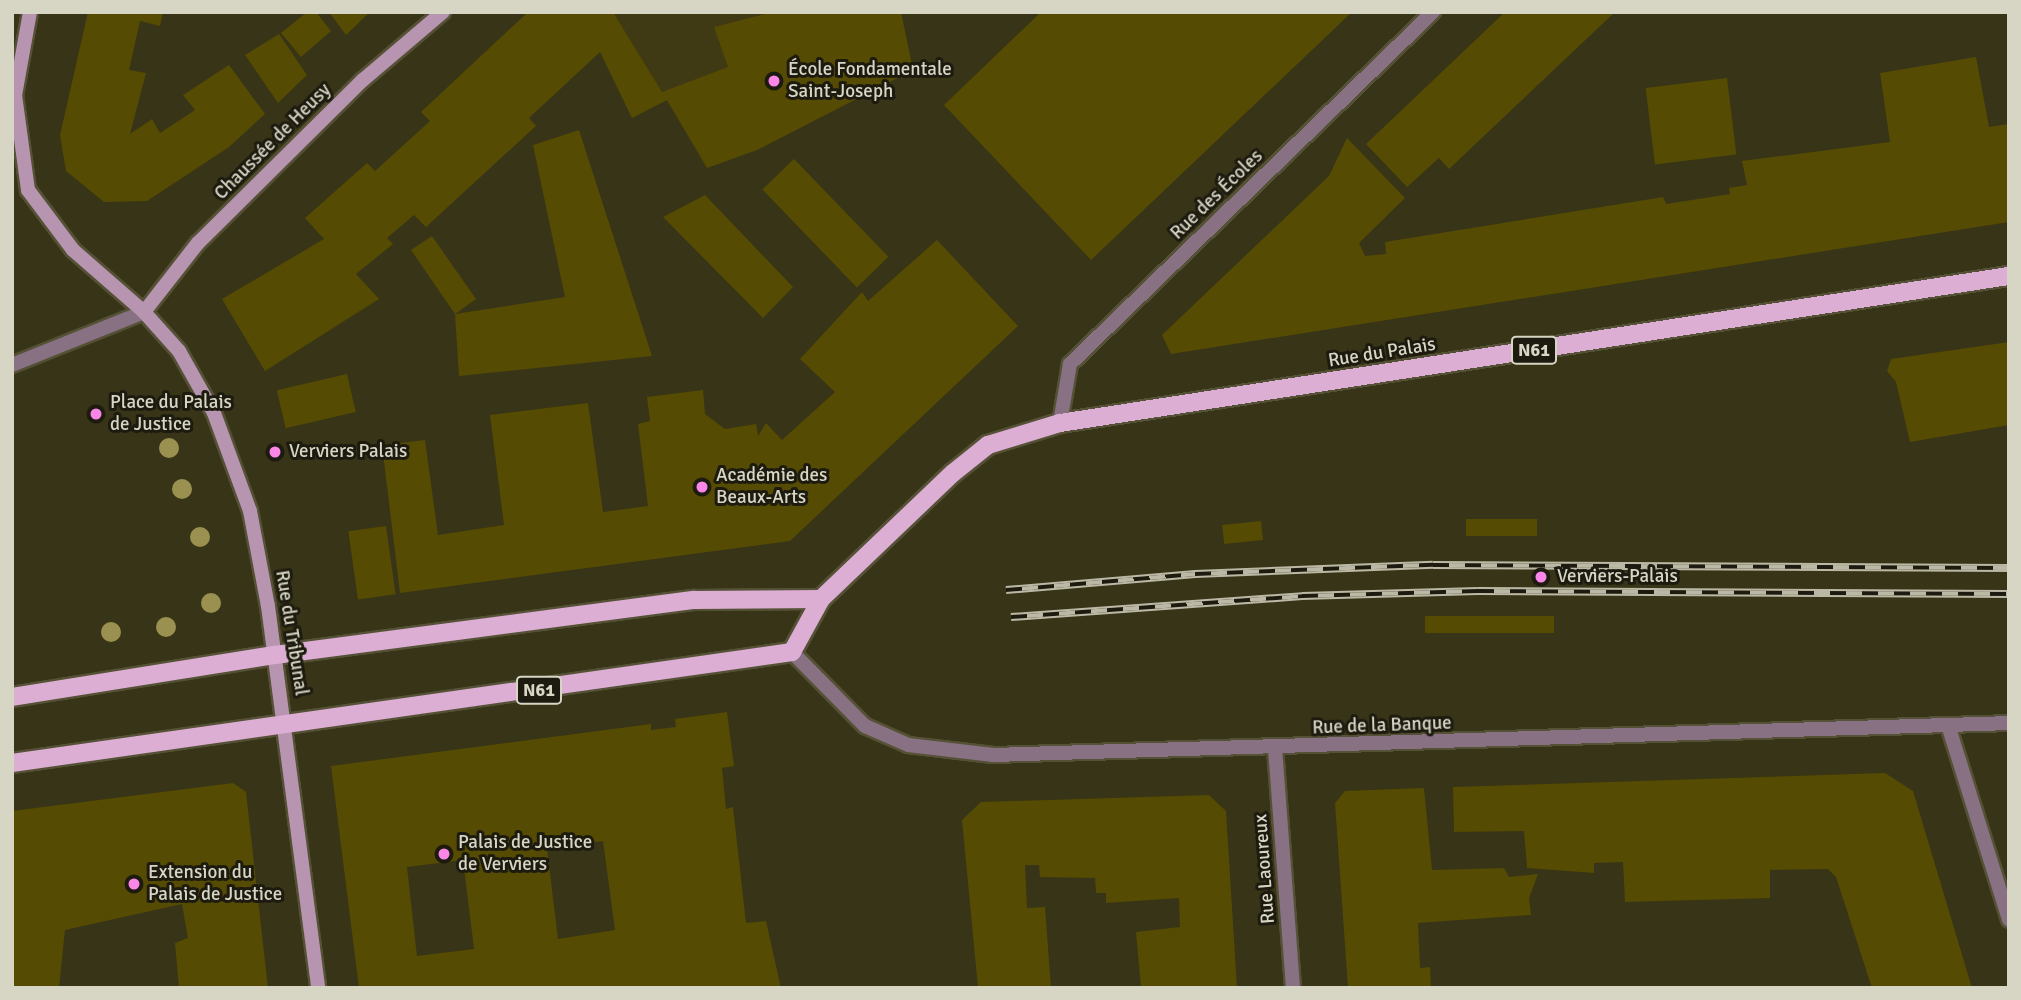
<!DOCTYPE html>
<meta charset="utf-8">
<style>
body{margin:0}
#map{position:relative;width:2021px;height:1000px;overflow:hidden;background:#383417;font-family:Signika,sans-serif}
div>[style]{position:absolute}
.built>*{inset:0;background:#3f3914}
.building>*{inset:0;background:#554b02;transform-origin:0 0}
.roads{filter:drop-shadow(2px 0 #555136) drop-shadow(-2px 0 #555136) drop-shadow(0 2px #555136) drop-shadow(0 -2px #555136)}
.street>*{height:14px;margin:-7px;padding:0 7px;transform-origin:7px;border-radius:7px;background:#887183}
.secondary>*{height:14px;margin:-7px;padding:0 7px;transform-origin:7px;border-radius:7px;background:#b794b0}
.primary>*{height:18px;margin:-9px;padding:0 9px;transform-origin:9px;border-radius:9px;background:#dcaed3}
.rail>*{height:8px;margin-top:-4px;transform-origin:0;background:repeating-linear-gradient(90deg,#1d1b0f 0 16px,#bbb8a5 0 32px);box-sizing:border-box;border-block:2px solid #bbb8a5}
.trees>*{width:20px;height:20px;margin:-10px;border-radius:50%;background:#9a9151}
.dots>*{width:19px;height:19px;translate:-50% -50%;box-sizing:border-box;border:4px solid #1d1b0f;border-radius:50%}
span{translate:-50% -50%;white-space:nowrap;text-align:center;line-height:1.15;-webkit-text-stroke:6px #1d1b0f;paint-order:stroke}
.shield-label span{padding:2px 5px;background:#1d1b0f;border:2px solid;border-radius:5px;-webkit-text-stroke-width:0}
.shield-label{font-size:18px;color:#d7d5c4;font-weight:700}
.poi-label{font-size:19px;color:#d7d5c4}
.left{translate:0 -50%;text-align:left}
.street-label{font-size:19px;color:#d7d5c4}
.frame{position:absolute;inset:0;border:14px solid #d7d5c4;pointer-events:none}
</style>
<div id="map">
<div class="built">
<div style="clip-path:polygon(613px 12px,901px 12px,913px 70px,757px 150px,707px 168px)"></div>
</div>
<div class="building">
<div style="clip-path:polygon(88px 12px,163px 12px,160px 26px,140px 21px,129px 70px,146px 73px,130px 134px,152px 119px,160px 133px,195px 110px,183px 95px,229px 65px,265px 114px,229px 147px,147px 201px,104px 202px,66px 171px,60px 135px)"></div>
<div style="clip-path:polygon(307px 12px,316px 12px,331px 31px,301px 57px,281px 33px)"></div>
<div style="clip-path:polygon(329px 12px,370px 12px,346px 35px)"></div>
<div style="clip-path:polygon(528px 12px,613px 12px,662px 92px,728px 67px,714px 27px,773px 12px,901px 12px,913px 70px,757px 150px,707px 168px,667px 100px,632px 118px,600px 52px,529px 118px,536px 126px,426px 227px,414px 215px,387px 238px,393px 244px,356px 274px,379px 299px,265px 371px,222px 299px,324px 239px,305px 218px,367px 163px,375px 171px,430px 121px,421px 112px)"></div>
<div style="clip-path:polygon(1041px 12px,1352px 12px,1091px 260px,944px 105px)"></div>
<div style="clip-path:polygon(1505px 12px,1615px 12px,1449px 169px,1439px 158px,1407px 187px,1366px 144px)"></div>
<div style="clip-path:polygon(279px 34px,307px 75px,278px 103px,245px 55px)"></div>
<div style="clip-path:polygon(1976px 57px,1989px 127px,2009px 124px,2009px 222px,1171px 354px,1162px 335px,1329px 176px,1347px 138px,1405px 198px,1359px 243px,1365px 256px,1386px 254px,1385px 242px,1663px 197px,1666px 204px,1730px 194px,1729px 188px,1747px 185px,1742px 161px,1890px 142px,1880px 73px)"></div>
<div style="left:1727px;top:78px;width:77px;height:82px;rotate:83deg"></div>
<div style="clip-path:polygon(579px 130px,652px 356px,459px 376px,455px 314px,411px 250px,432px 236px,476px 299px,455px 314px,565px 297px,533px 145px)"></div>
<div style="left:794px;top:159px;width:136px;height:44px;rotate:46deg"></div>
<div style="clip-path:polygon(705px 195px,793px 287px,763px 318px,663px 217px)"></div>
<div style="clip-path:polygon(937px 240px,1018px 326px,790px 541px,400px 593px,382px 445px,425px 440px,438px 535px,504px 525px,490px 415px,588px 403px,603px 512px,648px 506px,638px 424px,650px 421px,647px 397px,703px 390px,705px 414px,725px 429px,756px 424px,758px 436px,766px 423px,782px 440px,835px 392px,800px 359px,862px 292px,868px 301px)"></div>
<div style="clip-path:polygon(2009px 342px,2009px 425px,1910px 442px,1896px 382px,1887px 371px,1891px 359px)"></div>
<div style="left:347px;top:374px;width:39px;height:72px;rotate:77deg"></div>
<div style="left:1466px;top:519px;width:71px;height:17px"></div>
<div style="left:1261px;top:521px;width:19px;height:39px;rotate:84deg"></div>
<div style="left:386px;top:526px;width:69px;height:38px;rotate:82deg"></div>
<div style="left:1554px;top:616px;width:17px;height:129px;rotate:90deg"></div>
<div style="clip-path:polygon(evenodd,727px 712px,734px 766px,722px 768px,726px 809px,733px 807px,746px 923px,766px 921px,781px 988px,359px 988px,331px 766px,651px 724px,651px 730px,676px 727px,675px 719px,727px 712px,603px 841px,615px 930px,558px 939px,547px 849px,603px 841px,727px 712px,463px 860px,474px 949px,417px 956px,407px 867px,463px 860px)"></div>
<div style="clip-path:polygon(1885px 773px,1913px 791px,1972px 988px,1872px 988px,1836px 877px,1828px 869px,1770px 870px,1770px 898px,1625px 902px,1623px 862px,1594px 863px,1594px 873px,1527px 868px,1524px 831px,1454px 832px,1453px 787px)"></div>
<div style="clip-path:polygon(233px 783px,246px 792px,268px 988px,179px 988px,175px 943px,188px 938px,182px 904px,65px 930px,59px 988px,12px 988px,12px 811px)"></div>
<div style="clip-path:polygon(1424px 788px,1432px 870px,1504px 868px,1509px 877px,1538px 874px,1529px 898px,1531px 915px,1418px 923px,1420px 968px,1430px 967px,1431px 988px,1348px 988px,1335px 803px,1345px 791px)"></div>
<div style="clip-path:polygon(1209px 795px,1226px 811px,1237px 988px,1141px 988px,1136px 932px,1180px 927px,1179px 898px,1106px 903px,1106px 893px,1096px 893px,1095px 878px,1040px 877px,1039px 865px,1025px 865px,1027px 908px,1045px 907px,1051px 988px,978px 988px,962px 820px,981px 802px)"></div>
</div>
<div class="roads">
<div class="street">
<div style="left:12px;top:365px;width:142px;rotate:-21.9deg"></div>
<div style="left:1060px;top:423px;width:60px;rotate:-80.4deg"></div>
<div style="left:1070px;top:364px;width:506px;rotate:-44.12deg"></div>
<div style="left:792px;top:652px;width:104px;rotate:45.4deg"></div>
<div style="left:865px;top:726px;width:47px;rotate:23.8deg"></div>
<div style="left:908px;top:745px;width:86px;rotate:6.7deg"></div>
<div style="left:993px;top:755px;width:1017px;rotate:-1.8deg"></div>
<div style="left:1949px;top:728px;width:201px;rotate:72.6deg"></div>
<div style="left:1275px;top:748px;width:241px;rotate:85.7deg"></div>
</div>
<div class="secondary">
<div style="left:30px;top:12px;width:84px;rotate:100.2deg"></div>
<div style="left:15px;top:95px;width:96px;rotate:82.2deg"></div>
<div style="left:28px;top:190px;width:75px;rotate:53.1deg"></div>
<div style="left:73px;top:250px;width:94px;rotate:41.1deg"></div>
<div style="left:144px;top:312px;width:52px;rotate:48.1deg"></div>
<div style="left:179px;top:351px;width:71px;rotate:60.6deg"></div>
<div style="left:214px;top:413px;width:104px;rotate:69.8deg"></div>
<div style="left:250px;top:511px;width:97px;rotate:79.3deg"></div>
<div style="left:268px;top:606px;width:385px;rotate:82.5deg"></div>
<div style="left:144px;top:312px;width:88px;rotate:-52deg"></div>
<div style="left:198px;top:243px;width:232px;rotate:-44.7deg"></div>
<div style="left:363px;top:80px;width:105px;rotate:-40.4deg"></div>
</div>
<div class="primary">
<div style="left:12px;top:697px;width:266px;rotate:-9.1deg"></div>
<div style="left:275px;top:655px;width:423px;rotate:-7.5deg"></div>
<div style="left:694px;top:600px;width:127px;rotate:-0.5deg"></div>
<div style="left:12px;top:763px;width:788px;rotate:-8.1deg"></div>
<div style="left:792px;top:652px;width:60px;rotate:-61.3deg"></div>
<div style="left:821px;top:599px;width:182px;rotate:-43.7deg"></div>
<div style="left:953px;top:473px;width:45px;rotate:-38.7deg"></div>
<div style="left:988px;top:445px;width:75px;rotate:-17deg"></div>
<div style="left:1060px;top:423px;width:960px;rotate:-8.81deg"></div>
</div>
</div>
<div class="rail">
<div style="left:1006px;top:590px;width:190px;rotate:-4.8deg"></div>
<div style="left:1195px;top:574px;width:238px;rotate:-2.2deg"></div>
<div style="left:1433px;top:565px;width:576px;rotate:0.3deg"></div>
<div style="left:1011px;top:617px;width:292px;rotate:-4.1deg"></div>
<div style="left:1302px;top:596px;width:176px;rotate:-1.6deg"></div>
<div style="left:1478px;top:591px;width:531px;rotate:0.32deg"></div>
</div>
<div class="trees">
<div style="left:169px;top:448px"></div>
<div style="left:182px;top:489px"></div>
<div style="left:200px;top:537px"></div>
<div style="left:211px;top:603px"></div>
<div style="left:166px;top:627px"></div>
<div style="left:111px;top:632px"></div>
</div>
<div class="dots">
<div style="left:774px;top:81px;background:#fa87e7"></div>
<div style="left:96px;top:414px;background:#fa87e7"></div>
<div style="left:275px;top:452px;background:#fa87e7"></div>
<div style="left:702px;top:487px;background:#fa87e7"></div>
<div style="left:1541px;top:577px;background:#fa87e7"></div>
<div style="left:444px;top:854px;background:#fa87e7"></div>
<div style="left:134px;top:884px;background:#fa87e7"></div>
</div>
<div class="shield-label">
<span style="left:1534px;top:350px">N61</span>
<span style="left:539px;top:690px">N61</span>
</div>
<div class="poi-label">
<span class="left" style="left:788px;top:81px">École Fondamentale<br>Saint-Joseph</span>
<span class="left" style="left:110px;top:414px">Place du Palais<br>de Justice</span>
<span class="left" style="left:289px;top:452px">Verviers Palais</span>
<span class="left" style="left:716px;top:487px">Académie des<br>Beaux-Arts</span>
<span class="left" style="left:1557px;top:577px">Verviers-Palais</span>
<span class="left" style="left:458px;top:854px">Palais de Justice<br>de Verviers</span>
<span class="left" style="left:148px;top:884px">Extension du<br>Palais de Justice</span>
</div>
<div class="street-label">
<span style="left:273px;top:142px;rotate:-45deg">Chaussée de Heusy</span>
<span style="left:1217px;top:195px;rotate:-44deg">Rue des Écoles</span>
<span style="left:1382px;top:353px;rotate:-9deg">Rue du Palais</span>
<span style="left:291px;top:633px;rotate:81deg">Rue du Tribunal</span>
<span style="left:1382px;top:726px;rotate:-2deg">Rue de la Banque</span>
<span style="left:1265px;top:869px;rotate:-94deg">Rue Laoureux</span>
</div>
<div class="frame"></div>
</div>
